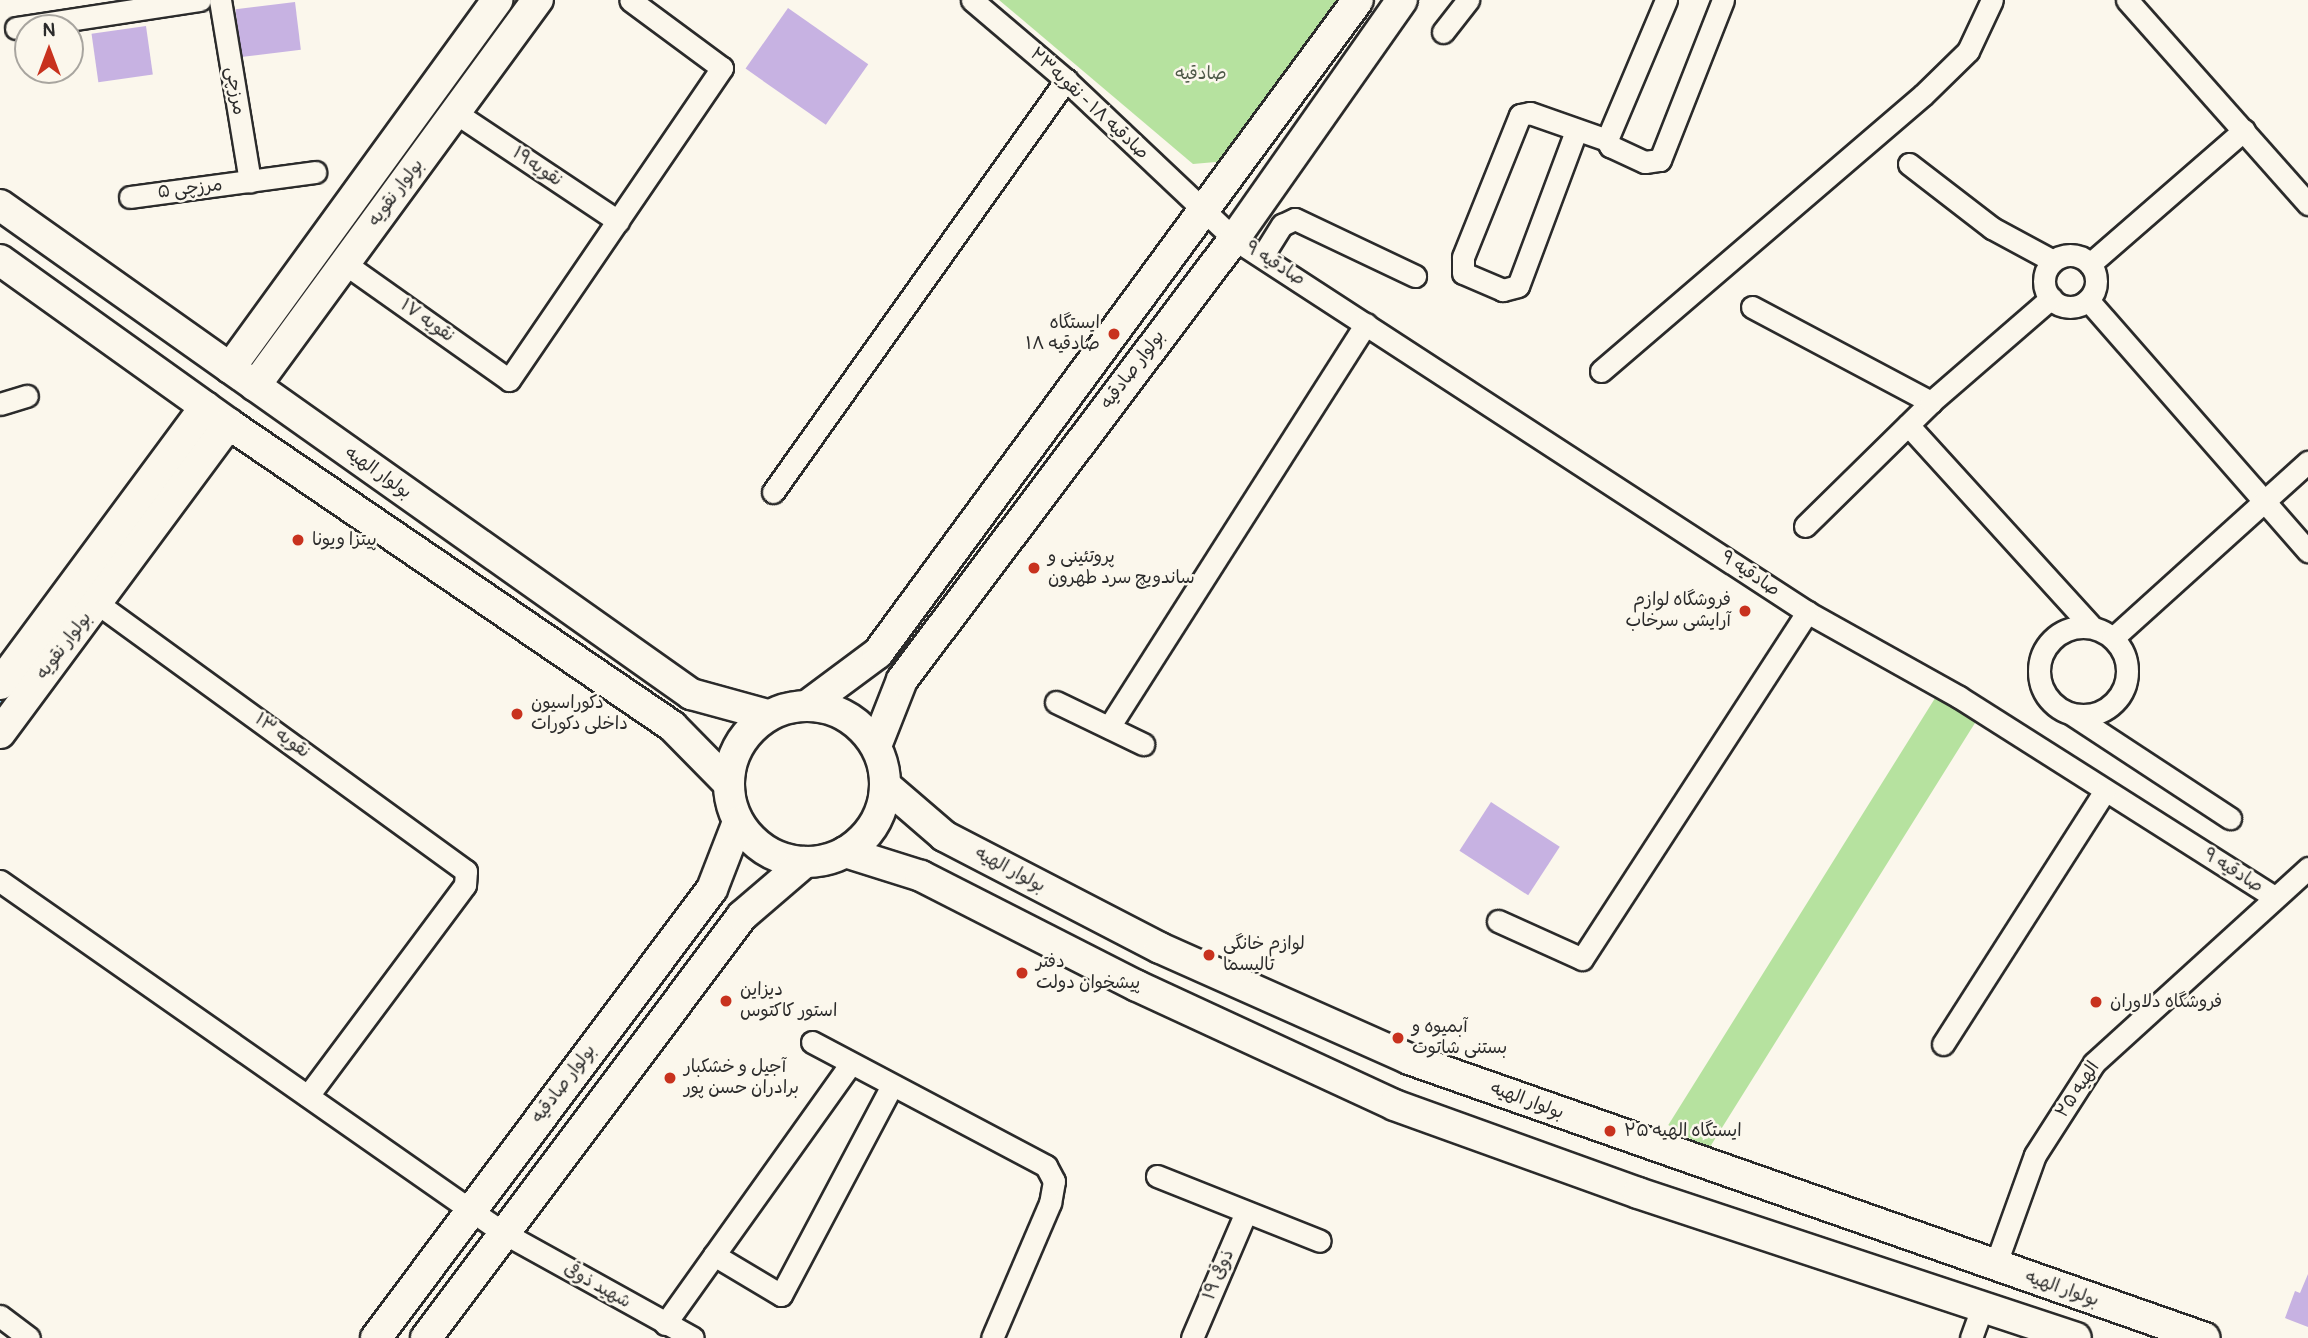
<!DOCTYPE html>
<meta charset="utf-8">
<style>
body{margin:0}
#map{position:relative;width:2308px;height:1338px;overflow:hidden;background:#fbf7ec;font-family:Pangolin,"Playpen Sans Arabic",sans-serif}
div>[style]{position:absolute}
.green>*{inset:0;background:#b6e29f;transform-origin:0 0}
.stream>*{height:6px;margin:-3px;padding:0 3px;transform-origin:3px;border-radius:3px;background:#8cceed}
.building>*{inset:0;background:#c7b2e2;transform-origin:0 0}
.roads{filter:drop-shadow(2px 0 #2b2b2b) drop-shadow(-2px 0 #2b2b2b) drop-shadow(0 2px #2b2b2b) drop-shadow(0 -2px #2b2b2b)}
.street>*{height:21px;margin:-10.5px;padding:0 10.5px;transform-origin:10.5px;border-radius:10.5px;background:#fbf7ec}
.street>.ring{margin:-10.5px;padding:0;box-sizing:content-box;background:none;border:21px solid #fbf7ec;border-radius:50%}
.secondary>*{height:30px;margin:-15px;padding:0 15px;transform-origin:15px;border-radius:15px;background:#fbf7ec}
.secondary>.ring{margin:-15px;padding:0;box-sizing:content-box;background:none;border:30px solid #fbf7ec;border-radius:50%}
.dots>*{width:19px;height:19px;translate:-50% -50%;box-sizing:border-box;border:4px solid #fbf7ec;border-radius:50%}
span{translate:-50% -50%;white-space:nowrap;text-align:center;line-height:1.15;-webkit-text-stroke:5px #fbf7ec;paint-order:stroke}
.park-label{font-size:18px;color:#4e5948}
.street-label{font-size:18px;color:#2b2b2b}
.poi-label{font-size:18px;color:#2b2b2b}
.right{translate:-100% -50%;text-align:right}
.left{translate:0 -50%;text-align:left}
.north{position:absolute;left:14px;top:14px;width:70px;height:70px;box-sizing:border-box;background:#fbf7ec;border:2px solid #a8a59f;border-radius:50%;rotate:0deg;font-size:19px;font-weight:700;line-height:28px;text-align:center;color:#2b2b2b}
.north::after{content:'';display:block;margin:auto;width:24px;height:32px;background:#c8321e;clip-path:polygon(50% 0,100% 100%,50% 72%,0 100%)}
</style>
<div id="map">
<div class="green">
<div style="clip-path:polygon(999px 0,1343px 0,1227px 161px,1193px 164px)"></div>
<div style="left:1937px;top:695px;width:47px;height:507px;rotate:32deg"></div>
</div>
<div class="stream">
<div style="left:0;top:703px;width:13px;rotate:-51deg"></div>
</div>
<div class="building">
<div style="left:295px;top:2px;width:48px;height:60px;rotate:83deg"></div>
<div style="left:788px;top:8px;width:98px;height:74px;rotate:35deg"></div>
<div style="left:146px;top:26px;width:49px;height:55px;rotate:82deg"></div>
<div style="left:1491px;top:802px;width:82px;height:58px;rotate:33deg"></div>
<div style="clip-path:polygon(2308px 1274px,2308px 1327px,2285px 1318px,2295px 1291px,2300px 1293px)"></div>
</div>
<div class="roads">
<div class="street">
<div style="left:220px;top:0;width:184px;rotate:80.6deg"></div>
<div style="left:972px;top:0;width:123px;rotate:40.4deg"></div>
<div style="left:1066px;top:80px;width:231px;rotate:43.4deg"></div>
<div style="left:1234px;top:239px;width:684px;rotate:33.06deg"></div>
<div style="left:1807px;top:612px;width:174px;rotate:29.2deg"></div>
<div style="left:1959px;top:697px;width:372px;rotate:32.4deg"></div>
<div style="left:1666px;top:0;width:152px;rotate:112.9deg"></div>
<div style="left:1607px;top:140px;width:7px;rotate:63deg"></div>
<div style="left:1610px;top:146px;width:38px;rotate:25deg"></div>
<div style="left:1645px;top:162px;width:15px;rotate:-8deg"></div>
<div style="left:1660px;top:160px;width:172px;rotate:-68.5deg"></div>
<div style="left:2127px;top:0;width:273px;rotate:48.4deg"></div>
<div style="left:16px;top:28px;width:186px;rotate:-8.7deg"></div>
<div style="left:1443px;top:32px;width:41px;rotate:-52deg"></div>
<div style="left:456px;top:113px;width:195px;rotate:33.7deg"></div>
<div style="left:1576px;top:131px;width:165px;rotate:110.5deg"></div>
<div style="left:1518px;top:286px;width:16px;rotate:165deg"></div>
<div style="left:1503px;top:290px;width:43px;rotate:-157deg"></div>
<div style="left:1463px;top:273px;width:16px;rotate:-90deg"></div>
<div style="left:1463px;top:257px;width:153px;rotate:-68.1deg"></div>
<div style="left:1520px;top:115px;width:10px;rotate:-11deg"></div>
<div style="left:1530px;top:113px;width:82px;rotate:19.3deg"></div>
<div style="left:1909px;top:164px;width:105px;rotate:37.6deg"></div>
<div style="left:1992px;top:228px;width:69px;rotate:28.4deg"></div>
<div style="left:130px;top:197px;width:187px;rotate:-7.7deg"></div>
<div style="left:1263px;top:255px;width:36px;rotate:-58deg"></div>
<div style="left:1282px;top:225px;width:14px;rotate:-25deg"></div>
<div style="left:1295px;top:219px;width:133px;rotate:25.4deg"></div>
<div class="ring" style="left:2044px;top:255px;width:31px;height:31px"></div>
<div style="left:344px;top:263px;width:202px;rotate:35.3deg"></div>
<div style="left:509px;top:380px;width:378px;rotate:-55.7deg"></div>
<div style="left:722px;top:68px;width:114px;rotate:-143.5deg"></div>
<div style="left:2090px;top:264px;width:204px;rotate:-41deg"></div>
<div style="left:2088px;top:300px;width:334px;rotate:48.8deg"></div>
<div style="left:1752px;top:307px;width:203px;rotate:28deg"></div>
<div style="left:1601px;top:371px;width:424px;rotate:-40.6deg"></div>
<div style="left:1923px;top:95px;width:63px;rotate:-44.4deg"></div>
<div style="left:1968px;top:51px;width:56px;rotate:-64.8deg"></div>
<div style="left:0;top:404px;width:28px;rotate:-17deg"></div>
<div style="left:1908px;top:425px;width:273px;rotate:47.7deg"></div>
<div style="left:773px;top:492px;width:506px;rotate:-54.58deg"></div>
<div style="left:1805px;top:526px;width:177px;rotate:-44.5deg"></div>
<div style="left:1931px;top:402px;width:159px;rotate:-40.9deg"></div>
<div style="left:97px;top:603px;width:456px;rotate:36deg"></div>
<div style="left:466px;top:871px;width:14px;rotate:94deg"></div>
<div style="left:465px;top:885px;width:263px;rotate:126.7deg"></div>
<div class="ring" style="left:2039px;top:627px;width:67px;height:67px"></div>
<div style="left:2113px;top:638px;width:263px;rotate:-42.1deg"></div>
<div style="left:1056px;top:702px;width:97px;rotate:25.8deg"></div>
<div style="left:2073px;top:715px;width:188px;rotate:33.3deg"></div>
<div style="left:1109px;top:727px;width:478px;rotate:-57.5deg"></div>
<div style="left:0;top:881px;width:613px;rotate:34.96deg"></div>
<div style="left:502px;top:1232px;width:218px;rotate:29deg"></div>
<div style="left:1498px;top:921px;width:92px;rotate:24.3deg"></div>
<div style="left:1582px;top:959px;width:414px;rotate:-57deg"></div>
<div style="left:812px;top:1042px;width:265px;rotate:27.9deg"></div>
<div style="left:1046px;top:1166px;width:17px;rotate:62deg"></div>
<div style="left:1054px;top:1181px;width:22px;rotate:100deg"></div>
<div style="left:1050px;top:1203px;width:147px;rotate:113.2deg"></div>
<div style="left:1943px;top:1044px;width:300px;rotate:-57.4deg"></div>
<div style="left:1157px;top:1176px;width:175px;rotate:21.7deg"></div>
<div style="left:714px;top:1255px;width:78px;rotate:30.8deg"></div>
<div style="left:781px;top:1295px;width:235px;rotate:-62.1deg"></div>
<div style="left:1995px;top:1266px;width:118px;rotate:-70.2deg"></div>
<div style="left:2035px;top:1155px;width:109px;rotate:-57.3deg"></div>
<div style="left:2094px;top:1063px;width:290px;rotate:-42.3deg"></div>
<div style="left:0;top:1316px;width:36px;rotate:37deg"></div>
<div style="left:665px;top:1324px;width:318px;rotate:-54.5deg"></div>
<div style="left:1192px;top:1338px;width:137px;rotate:-66.8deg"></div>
<div style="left:1971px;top:1338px;width:33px;rotate:-70deg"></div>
</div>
<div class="secondary">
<div style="left:0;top:205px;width:847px;rotate:35.29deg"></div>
<div style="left:691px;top:694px;width:80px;rotate:15.3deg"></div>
<div style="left:0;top:260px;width:282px;rotate:35.6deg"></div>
<div style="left:229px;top:424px;width:536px;rotate:34.28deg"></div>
<div style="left:672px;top:726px;width:80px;rotate:45.5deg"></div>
<div style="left:230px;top:368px;width:455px;rotate:-54deg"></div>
<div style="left:255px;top:386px;width:479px;rotate:-53.8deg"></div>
<div style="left:0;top:684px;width:345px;rotate:-53.5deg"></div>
<div style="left:808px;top:705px;width:87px;rotate:-36.6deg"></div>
<div style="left:878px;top:653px;width:810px;rotate:-53.68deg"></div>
<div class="ring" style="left:729px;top:706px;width:126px;height:126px"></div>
<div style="left:0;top:733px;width:385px;rotate:-53.5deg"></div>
<div style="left:876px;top:746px;width:71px;rotate:-68.5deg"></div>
<div style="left:902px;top:680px;width:552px;rotate:-53.03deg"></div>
<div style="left:1234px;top:239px;width:292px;rotate:-54.9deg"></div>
<div style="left:885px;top:785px;width:78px;rotate:40.8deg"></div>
<div style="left:944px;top:836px;width:243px;rotate:27.4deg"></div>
<div style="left:1160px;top:948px;width:273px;rotate:24deg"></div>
<div style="left:1409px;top:1059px;width:843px;rotate:19.32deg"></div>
<div style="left:845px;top:852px;width:80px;rotate:17.5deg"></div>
<div style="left:921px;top:876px;width:242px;rotate:27deg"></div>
<div style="left:1137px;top:986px;width:283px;rotate:24.8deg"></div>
<div style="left:1394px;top:1105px;width:259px;rotate:19.8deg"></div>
<div style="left:1638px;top:1193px;width:461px;rotate:18.3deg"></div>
<div style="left:376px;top:1338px;width:561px;rotate:-53.19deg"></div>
<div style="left:712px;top:889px;width:72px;rotate:-68.8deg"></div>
<div style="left:426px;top:1338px;width:527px;rotate:-53.17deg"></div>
<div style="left:742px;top:916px;width:83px;rotate:-40.6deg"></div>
</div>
</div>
<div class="dots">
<div style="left:1114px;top:334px;background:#c8321e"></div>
<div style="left:298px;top:540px;background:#c8321e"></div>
<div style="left:1034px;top:568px;background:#c8321e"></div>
<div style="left:1745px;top:611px;background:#c8321e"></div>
<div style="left:517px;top:714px;background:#c8321e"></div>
<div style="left:1209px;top:955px;background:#c8321e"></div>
<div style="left:1022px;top:973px;background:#c8321e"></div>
<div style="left:726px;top:1001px;background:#c8321e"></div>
<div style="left:2096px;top:1002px;background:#c8321e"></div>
<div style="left:1398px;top:1038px;background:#c8321e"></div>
<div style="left:670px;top:1078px;background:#c8321e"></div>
<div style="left:1610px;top:1131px;background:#c8321e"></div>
</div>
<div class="park-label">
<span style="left:1201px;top:74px">صادقیه</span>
</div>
<div class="street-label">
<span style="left:235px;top:91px;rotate:81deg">مرزچی</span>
<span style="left:1089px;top:104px;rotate:43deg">صادقیه ۱۸ - نقویه۲۳</span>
<span style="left:537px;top:167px;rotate:34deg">نقویه۱۹</span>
<span style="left:190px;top:189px;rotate:-7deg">مرزچی ۵</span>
<span style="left:396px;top:193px;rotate:-53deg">بولوار نقویه</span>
<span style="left:1275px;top:264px;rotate:32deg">صادقیه ۹</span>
<span style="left:427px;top:321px;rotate:35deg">نقویه ۱۷</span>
<span style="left:1133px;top:370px;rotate:-53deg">بولوار صادقیه</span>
<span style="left:378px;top:473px;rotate:35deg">بولوار الهیه</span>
<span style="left:1750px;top:574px;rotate:34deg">صادقیه ۹</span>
<span style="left:64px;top:646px;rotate:-53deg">بولوار نقویه</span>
<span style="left:282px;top:736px;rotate:36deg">نقویه ۱۳</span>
<span style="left:1010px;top:870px;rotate:28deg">بولوار الهیه</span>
<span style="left:2233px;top:871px;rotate:32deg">صادقیه ۹</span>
<span style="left:564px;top:1084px;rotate:-53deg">بولوار صادقیه</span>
<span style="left:2078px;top:1090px;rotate:-56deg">الهیه ۲۵</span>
<span style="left:1527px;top:1101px;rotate:20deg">بولوار الهیه</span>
<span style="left:1219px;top:1275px;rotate:-67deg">ذوقی ۱۹</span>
<span style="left:597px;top:1286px;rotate:29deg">شهید ذوقی</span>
<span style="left:2062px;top:1289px;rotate:19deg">بولوار الهیه</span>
</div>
<div class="poi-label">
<span class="right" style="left:1100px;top:334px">ایستگاه<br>صادقیه ۱۸</span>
<span class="left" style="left:312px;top:540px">پیتزا ویونا</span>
<span class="left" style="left:1048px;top:568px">پروتئینی و<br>ساندویچ سرد طهرون</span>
<span class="right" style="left:1731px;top:611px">فروشگاه لوازم<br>آرایشی سرخاب</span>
<span class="left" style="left:531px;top:714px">دکوراسیون<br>داخلی دکورات</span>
<span class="left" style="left:1223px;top:955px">لوازم خانگی<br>تالیسما</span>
<span class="left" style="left:1036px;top:973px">دفتر<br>پیشخوان دولت</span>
<span class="left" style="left:740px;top:1001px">دیزاین<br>استور کاکتوس</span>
<span class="left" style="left:2110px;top:1002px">فروشگاه دلاوران</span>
<span class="left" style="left:1412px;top:1038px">آبمیوه و<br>بستنی شاتوت</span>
<span class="left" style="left:684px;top:1078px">آجیل و خشکبار<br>برادران حسن پور</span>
<span class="left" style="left:1624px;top:1131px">ایستگاه الهیه ۲۵</span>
</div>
<div class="north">N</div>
</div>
